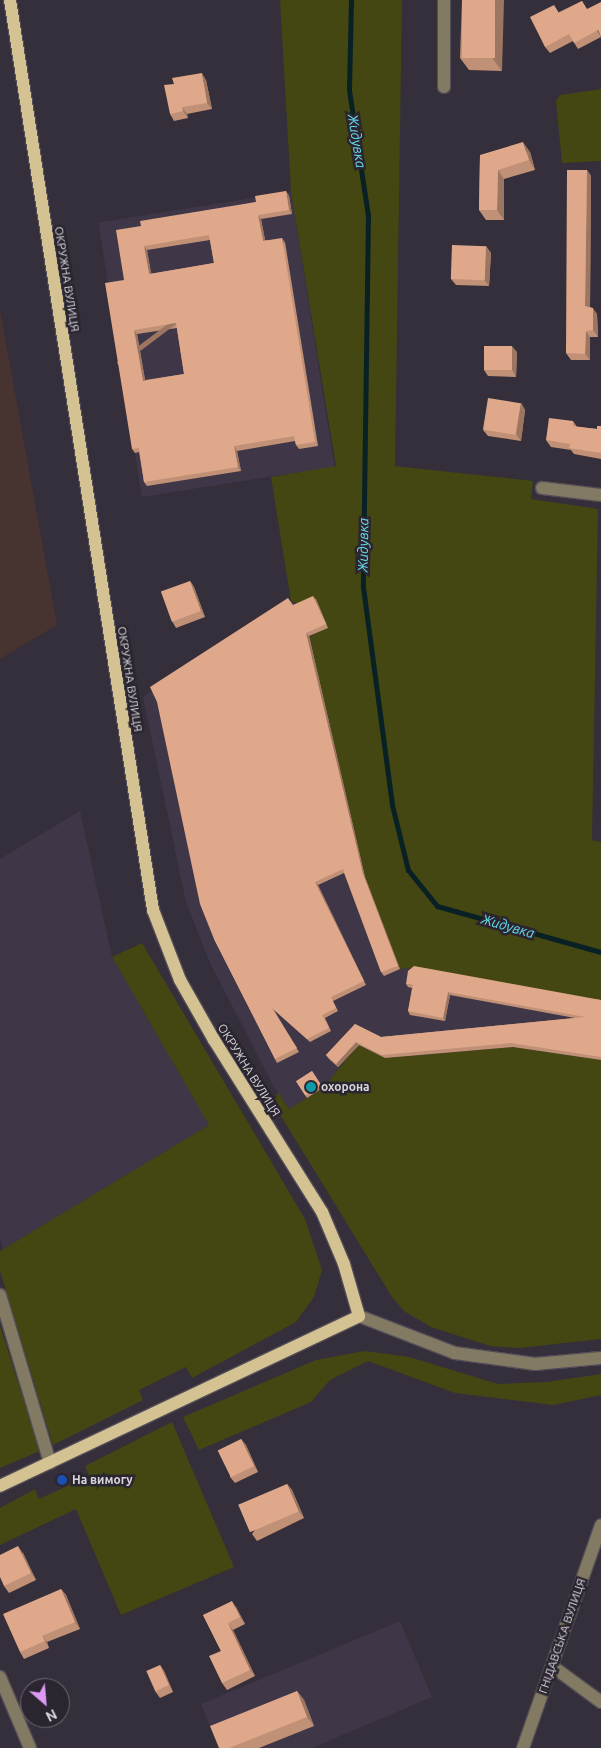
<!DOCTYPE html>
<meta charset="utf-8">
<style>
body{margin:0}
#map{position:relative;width:601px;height:1748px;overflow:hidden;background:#342f3a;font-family:Ubuntu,sans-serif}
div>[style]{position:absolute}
.commercial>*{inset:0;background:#473330}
.built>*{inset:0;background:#3f3748;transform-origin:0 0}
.green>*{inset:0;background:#444711}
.stream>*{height:5px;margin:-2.5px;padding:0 2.5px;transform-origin:2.5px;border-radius:2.5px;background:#092125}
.roads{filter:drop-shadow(1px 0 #524d57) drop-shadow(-1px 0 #524d57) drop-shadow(0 1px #524d57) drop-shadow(0 -1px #524d57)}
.minor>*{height:12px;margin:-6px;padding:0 6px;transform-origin:6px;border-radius:6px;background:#837a63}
.major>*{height:12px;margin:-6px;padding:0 6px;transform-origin:6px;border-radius:6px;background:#d4c293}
.wall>*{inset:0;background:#c09077;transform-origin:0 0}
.shaded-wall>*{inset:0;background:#9c7661;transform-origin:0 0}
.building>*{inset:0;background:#dfa88a;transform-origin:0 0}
.dots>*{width:14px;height:14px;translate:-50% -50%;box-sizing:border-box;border:2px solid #2a252f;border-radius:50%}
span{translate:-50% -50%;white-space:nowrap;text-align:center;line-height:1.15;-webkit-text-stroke:5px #2a252f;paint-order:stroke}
.street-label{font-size:12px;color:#d9d6dd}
.poi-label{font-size:12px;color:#d9d6dd;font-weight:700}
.left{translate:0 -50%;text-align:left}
.water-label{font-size:14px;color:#66daec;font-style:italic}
.north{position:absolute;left:20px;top:1678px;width:50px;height:50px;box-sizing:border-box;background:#2a252f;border:1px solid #706c75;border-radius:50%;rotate:153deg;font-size:14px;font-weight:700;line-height:20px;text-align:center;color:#d9d6dd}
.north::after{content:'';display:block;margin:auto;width:18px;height:22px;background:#dc99f5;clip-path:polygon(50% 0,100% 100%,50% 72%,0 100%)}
</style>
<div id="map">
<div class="commercial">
<div style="clip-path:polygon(0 310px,57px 625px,0 659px)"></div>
</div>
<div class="built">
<div style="left:291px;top:192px;width:278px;height:195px;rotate:81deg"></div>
<div style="clip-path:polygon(316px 599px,328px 628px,309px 637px,365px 877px,412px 968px,601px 1003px,601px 1060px,513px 1047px,385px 1058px,358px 1045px,323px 1088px,289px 1109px,273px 1085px,210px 963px,186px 902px,143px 697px,291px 601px,301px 605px)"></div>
<div style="clip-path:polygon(80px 811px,112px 957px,209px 1125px,3px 1249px,0 1237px,0 859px)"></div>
<div style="clip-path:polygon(400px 1621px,432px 1697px,312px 1748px,219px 1748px,201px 1704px)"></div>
</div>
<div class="green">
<div style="clip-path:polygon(280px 0,402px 0,395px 466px,533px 481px,531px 499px,598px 509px,592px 840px,601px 842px,601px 1003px,412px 968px,400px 969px,365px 877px,309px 637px,328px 627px,301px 605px,291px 601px,271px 477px,336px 466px,291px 192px)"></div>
<div style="clip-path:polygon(601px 89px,601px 161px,562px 163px,556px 101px,560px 95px)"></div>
<div style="clip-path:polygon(142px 943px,305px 1219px,322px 1270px,314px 1297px,296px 1322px,192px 1378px,186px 1367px,139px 1390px,143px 1400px,53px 1445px,0 1271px,0 1251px,209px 1125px,112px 957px)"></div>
<div style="clip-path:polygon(358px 1045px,385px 1058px,513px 1047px,601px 1060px,601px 1339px,519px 1348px,490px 1346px,431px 1327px,404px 1311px,392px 1297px,273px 1103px,278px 1092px,289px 1109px,323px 1088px)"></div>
<div style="clip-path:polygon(0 1326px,40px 1451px,0 1468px)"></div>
<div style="clip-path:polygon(365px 1351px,409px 1357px,498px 1384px,547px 1382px,601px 1374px,601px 1395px,553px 1405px,455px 1393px,368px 1361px,330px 1380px,311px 1402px,199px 1450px,183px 1417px,316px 1360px)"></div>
<div style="clip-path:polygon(172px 1422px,234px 1567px,121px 1615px,76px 1509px,0 1545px,0 1508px,35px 1489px,39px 1499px,89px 1476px,85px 1466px)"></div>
</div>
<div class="stream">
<div style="left:351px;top:0;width:90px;rotate:91.3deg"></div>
<div style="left:349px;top:90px;width:126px;rotate:81.4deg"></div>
<div style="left:368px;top:215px;width:372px;rotate:90.8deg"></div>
<div style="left:363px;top:587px;width:220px;rotate:82.4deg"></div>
<div style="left:392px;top:805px;width:67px;rotate:76.2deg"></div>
<div style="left:408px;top:870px;width:46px;rotate:51.1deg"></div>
<div style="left:437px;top:906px;width:170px;rotate:15.7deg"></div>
</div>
<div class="roads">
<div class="minor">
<div style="left:444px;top:0;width:87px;rotate:90deg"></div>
<div style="left:542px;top:488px;width:59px;rotate:6.8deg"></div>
<div style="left:0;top:1295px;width:175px;rotate:73.4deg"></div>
<div style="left:359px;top:1316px;width:103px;rotate:21.1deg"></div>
<div style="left:455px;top:1353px;width:81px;rotate:7.8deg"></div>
<div style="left:535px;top:1364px;width:66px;rotate:-5.2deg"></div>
<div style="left:552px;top:1666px;width:61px;rotate:36.3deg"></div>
<div style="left:0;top:1677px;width:77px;rotate:67.1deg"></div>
<div style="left:523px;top:1748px;width:236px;rotate:-70.7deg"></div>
</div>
<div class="major">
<div style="left:0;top:1486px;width:397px;rotate:-25.3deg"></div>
<div style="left:359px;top:1316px;width:54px;rotate:-106.1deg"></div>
<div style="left:344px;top:1264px;width:56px;rotate:-112.9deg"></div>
<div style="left:322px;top:1212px;width:203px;rotate:-122.1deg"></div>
<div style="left:214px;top:1040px;width:69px;rotate:-119.5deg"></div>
<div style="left:180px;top:980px;width:75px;rotate:-111.1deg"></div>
<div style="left:153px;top:910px;width:921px;rotate:-98.93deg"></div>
</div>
</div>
<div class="wall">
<div style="clip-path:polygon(462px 0,502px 71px,469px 70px,460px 58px)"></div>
<div style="clip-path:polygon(582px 1px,601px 37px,578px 49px,573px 41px,550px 53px,545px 47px,559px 12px)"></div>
<div style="clip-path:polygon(206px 80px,212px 109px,187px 114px,188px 118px,174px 121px,170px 114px)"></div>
<div style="clip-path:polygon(530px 152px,535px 170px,504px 179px,504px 220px,486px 220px,479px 210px,480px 155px)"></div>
<div style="clip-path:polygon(587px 170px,591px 176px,590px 307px,597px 314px,598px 337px,590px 337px,590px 360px,571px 360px,566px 353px)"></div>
<div style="clip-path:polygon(evenodd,286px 191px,289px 196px,292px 214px,261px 219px,265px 240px,285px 242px,318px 446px,299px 449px,296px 445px,295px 441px,237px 451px,241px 471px,147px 486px,144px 482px,139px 452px,135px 453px,132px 449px,124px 280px,141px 226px,256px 202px,286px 191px,210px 240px,214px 263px,151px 274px,147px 250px,210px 240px,286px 191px,177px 328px,184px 374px,145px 380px,137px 334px,177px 328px)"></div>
<div style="clip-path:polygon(486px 246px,491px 253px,489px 286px,456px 285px,451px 279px)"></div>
<div style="clip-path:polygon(517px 352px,516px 377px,488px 376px,484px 370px)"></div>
<div style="clip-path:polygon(521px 403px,525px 410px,521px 441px,488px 436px,483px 430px)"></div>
<div style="clip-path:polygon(573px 421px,577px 427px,597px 429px,601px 426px,601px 459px,574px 454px,571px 450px,551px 447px,546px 440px)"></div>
<div style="clip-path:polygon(190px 581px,194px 587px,205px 617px,176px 628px,172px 621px)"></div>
<div style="clip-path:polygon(316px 599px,328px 628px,309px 636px,365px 877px,400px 969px,384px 976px,381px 972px,344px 873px,318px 885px,366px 985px,333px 1001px,338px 1011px,325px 1018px,331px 1031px,310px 1042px,274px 1010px,299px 1052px,277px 1063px,214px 939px,293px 605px)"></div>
<div style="clip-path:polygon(406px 984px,601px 1000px,601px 1060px,513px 1047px,385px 1058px,359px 1045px,338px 1067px,329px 1059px,326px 1055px,355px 1024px,381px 1037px,575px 1018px,450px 995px,445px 1021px,410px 1015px,408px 1011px,412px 988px,408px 987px)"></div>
<div style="left:312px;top:1071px;width:20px;height:19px;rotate:57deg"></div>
<div style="clip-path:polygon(241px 1439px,246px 1445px,258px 1472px,235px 1483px,230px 1477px)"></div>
<div style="clip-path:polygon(287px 1484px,292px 1490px,304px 1518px,257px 1541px,252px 1534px)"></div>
<div style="clip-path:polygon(23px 1553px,36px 1580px,9px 1593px,4px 1586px)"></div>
<div style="clip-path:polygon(61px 1589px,66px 1595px,80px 1629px,47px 1642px,49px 1648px,24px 1659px,20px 1652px)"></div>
<div style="clip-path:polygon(236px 1607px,245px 1624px,233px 1630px,255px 1676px,227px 1690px,222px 1683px,221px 1651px,203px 1615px)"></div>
<div style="clip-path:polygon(160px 1665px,164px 1671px,173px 1692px,160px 1698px,155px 1691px)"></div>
<div style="clip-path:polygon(297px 1691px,304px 1700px,314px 1726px,259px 1748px,219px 1748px)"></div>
</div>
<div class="shaded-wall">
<div style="clip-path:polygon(495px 0,504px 0,502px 71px,493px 59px)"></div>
<div style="clip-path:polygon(202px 73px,206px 80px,212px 109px,207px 103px)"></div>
<div style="clip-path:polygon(182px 107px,187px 114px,188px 118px,183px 111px)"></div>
<div style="clip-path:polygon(523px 142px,530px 152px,535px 170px,529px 160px)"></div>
<div style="clip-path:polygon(498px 170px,504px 179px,504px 220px,497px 210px)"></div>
<div style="clip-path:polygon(587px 170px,591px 176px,590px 312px,585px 306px)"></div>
<div style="clip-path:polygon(286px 191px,289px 196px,292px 214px,289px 210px)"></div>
<div style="clip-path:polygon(258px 215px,261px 219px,266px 245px,263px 241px)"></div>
<div style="left:282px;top:238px;width:5px;height:207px;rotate:53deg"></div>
<div style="clip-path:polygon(144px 246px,147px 250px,152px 278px,149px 274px)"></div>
<div style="clip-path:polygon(486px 246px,491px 253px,489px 286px,484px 280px)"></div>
<div style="clip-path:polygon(593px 308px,597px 314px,598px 337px,593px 330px)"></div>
<div style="clip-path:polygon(134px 330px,137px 334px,146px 385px,143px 381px)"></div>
<div style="clip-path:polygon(586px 331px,590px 337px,590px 360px,585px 354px)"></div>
<div style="clip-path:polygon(512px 346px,517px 352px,516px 377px,512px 370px)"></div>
<div style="clip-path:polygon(521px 403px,525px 410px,521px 441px,516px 434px)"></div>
<div style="clip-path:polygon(234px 446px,237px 451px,241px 471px,238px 467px)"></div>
<div style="clip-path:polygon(190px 581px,194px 587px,205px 617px,201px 611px)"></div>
<div style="clip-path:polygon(313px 596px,316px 599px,328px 628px,326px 624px)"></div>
<div style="clip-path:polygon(306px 633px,309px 636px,365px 877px,400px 969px,398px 966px,363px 874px)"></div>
<div style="clip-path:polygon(315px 882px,318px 885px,366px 985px,364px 981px)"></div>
<div style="clip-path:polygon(448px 992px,450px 995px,445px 1021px,443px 1018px)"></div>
<div style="clip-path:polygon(356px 1042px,359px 1045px,338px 1067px,336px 1064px)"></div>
<div style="clip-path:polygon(241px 1439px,246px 1445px,258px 1472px,254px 1466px)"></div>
<div style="clip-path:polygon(287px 1484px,292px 1490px,304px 1518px,299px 1512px)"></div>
<div style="clip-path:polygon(18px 1546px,23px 1553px,36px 1580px,31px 1573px)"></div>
<div style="clip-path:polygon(61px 1589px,66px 1595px,80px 1629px,75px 1622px)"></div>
<div style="clip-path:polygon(232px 1601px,236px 1607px,245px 1624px,240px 1617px)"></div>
<div style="clip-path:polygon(228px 1623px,233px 1630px,255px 1676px,250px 1670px)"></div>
<div style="clip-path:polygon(42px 1636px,47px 1642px,49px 1648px,45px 1641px)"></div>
<div style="clip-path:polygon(160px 1665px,164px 1671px,173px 1692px,169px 1685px)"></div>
<div style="clip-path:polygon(297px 1691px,304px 1700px,314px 1726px,307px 1717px)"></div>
</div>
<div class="building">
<div style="left:462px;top:0;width:33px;height:58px"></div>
<div style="clip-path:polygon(582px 1px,587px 9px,601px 2px,601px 37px,598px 30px,574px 43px,569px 34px,545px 47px,530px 17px,554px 5px,559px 13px)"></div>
<div style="clip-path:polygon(202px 73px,207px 103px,182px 107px,183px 111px,170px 114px,164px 85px,174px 84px,172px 78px)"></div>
<div style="clip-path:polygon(523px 142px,529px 160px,498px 170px,497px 210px,479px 210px,480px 155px)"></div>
<div style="clip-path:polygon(567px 170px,587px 170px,585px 306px,593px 308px,593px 330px,586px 331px,585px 354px,566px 353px)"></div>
<div style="clip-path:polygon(evenodd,286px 191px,289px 210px,258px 215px,263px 241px,282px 238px,315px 442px,296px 445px,294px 436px,234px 446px,238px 467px,144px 482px,139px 448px,132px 449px,105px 283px,124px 280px,116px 230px,141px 226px,140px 221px,256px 202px,255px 196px,286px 191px,209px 235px,214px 263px,149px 274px,144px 246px,209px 235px,286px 191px,176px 323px,184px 374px,143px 381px,134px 330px,176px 323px)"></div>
<div style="left:452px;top:245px;width:34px;height:34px;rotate:2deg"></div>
<div style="left:484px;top:346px;width:28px;height:24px"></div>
<div style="left:488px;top:398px;width:33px;height:32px;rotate:9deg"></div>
<div style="clip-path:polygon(549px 418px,573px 421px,573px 426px,597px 429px,597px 426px,601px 426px,601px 453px,569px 448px,570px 444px,546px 440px)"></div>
<div style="left:190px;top:581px;width:32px;height:31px;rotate:70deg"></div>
<div style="clip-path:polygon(313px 596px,326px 624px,306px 633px,363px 874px,398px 966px,381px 972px,343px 869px,315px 882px,364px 981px,331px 997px,336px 1008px,322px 1015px,329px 1028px,307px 1039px,271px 1007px,297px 1048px,275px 1059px,214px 939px,200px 904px,157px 702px,150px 687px,288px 598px,293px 605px)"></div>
<div style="clip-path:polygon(414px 966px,601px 1000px,601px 1057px,511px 1043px,382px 1055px,356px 1042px,336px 1064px,326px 1055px,355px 1024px,381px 1037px,585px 1017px,448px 992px,443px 1018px,408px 1011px,413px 985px,406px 984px,408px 971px)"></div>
<div style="left:312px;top:1071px;width:17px;height:19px;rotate:57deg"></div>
<div style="left:241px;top:1439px;width:30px;height:26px;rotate:64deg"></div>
<div style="left:287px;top:1484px;width:30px;height:53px;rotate:67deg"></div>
<div style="clip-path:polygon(18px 1546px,31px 1573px,4px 1586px,0 1577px,0 1555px)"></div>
<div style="clip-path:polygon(61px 1589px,75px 1622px,42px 1636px,45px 1641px,20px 1652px,3px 1614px)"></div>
<div style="clip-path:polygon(232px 1601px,240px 1617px,228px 1623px,250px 1670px,222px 1683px,209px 1656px,221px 1651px,203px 1615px)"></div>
<div style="left:160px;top:1665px;width:22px;height:15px;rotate:66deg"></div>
<div style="clip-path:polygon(297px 1691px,307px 1717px,229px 1748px,219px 1748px,210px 1726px)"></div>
</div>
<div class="dots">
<div style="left:311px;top:1087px;background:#0f9aa8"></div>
<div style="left:62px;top:1480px;background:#1a4fb4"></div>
</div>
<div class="street-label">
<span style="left:67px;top:279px;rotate:81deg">ОКРУЖНА ВУЛИЦЯ</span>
<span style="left:130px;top:679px;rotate:81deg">ОКРУЖНА ВУЛИЦЯ</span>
<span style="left:249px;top:1070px;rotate:58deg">ОКРУЖНА ВУЛИЦЯ</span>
<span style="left:562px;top:1636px;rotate:-71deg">ГНІДАВСЬКА ВУЛИЦЯ</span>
</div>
<div class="poi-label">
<span class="left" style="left:321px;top:1087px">охорона</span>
<span class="left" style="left:72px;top:1480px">На вимогу</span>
</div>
<div class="water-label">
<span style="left:357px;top:141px;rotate:81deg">Жидувка</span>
<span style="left:363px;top:545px;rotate:-89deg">Жидувка</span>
<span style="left:508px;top:926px;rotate:16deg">Жидувка</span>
</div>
<div class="north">N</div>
</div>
